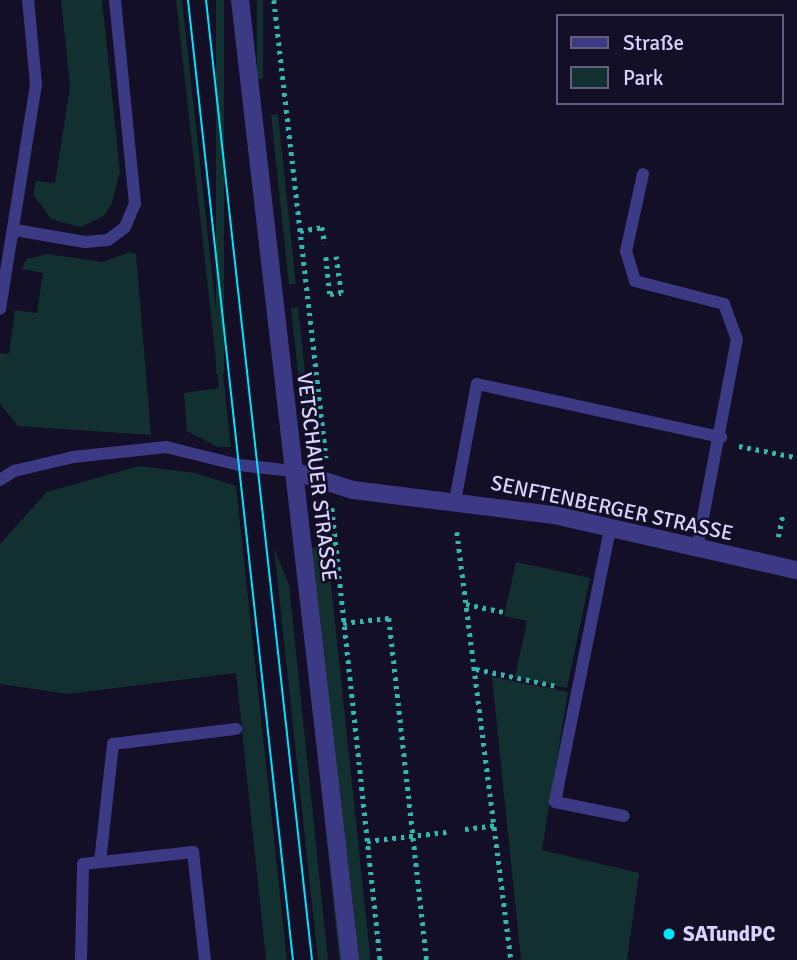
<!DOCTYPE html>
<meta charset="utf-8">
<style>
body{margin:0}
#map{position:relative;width:797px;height:960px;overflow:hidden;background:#130f26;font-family:Signika,sans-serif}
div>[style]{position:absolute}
.green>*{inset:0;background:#12302f;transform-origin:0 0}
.path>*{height:4.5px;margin-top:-2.25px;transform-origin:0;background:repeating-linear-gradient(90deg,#2fb8b0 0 3.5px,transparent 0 8.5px)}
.service>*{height:12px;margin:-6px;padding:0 6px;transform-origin:6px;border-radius:6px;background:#3d3a85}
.tertiary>*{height:18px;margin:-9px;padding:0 9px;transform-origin:9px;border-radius:9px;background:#3d3a85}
.tram>*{height:2px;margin:-1px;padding:0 1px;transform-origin:1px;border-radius:1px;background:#00e5ff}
.dots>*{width:19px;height:19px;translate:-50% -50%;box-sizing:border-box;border:4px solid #130f26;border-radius:50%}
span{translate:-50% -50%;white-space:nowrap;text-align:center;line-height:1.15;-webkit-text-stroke:5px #130f26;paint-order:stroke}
.street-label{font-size:21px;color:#d9d4ff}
.poi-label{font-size:21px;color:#d9d4ff;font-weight:700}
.left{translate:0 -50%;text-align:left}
.legend{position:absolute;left:556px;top:14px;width:228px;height:91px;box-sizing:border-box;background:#130f26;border:2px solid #625e7d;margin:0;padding:9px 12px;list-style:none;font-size:21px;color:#d9d4ff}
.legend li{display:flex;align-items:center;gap:14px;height:35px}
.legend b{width:35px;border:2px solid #625e7d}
</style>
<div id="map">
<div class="green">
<div style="clip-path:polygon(61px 0,102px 0,120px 171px,112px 203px,104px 216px,80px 227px,51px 219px,33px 194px,36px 181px,55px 183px,70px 87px)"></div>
<div style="clip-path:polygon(176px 0,182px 0,231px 447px,218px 447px,187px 431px,184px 393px,219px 388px)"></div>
<div style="left:216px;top:0;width:8px;height:374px"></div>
<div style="left:257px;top:0;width:6px;height:79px"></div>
<div style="left:278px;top:114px;width:171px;height:7px;rotate:84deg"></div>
<div style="clip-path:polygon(130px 252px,136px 254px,151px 435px,18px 426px,0 404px,0 353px,9px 354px,15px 310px,37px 313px,43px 273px,22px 269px,26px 259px,48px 254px,102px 262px)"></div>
<div style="clip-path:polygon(298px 307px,310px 419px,301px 401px,291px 308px)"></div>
<div style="clip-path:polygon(139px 466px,195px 473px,236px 486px,287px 960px,266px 960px,236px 673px,68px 694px,0 684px,0 544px,47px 492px)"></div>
<div style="left:327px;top:546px;width:416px;height:31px;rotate:84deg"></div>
<div style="clip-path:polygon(274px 548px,289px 585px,328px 960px,318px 960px)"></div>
<div style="clip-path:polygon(516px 562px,590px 578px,567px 688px,515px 677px,527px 621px,504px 616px)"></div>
<div style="clip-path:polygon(492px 677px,568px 692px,542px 850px,639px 873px,627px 960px,521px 960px)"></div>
</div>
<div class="path">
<div style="left:274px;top:0;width:461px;rotate:83.5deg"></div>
<div style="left:300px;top:231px;width:22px;rotate:-10deg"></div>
<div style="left:322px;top:227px;width:17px;rotate:80deg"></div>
<div style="left:326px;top:257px;width:37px;rotate:84deg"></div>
<div style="left:330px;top:294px;width:11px;rotate:-5deg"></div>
<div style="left:341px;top:293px;width:37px;rotate:-98deg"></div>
<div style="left:739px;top:446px;width:57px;rotate:11.1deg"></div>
<div style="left:332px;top:508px;width:455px;rotate:83.9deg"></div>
<div style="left:457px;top:532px;width:431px;rotate:82.8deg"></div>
<div style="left:778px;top:537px;width:24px;rotate:-78deg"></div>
<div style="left:466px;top:604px;width:40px;rotate:12deg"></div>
<div style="left:343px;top:623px;width:46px;rotate:-6.2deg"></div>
<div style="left:389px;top:618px;width:344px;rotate:83.7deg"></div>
<div style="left:476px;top:669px;width:83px;rotate:11.9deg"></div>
<div style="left:465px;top:829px;width:31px;rotate:-7deg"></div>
<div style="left:367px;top:841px;width:80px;rotate:-6.5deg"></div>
</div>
<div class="service">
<div style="left:643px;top:174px;width:79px;rotate:102.4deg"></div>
<div style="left:626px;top:251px;width:31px;rotate:73deg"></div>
<div style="left:635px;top:281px;width:92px;rotate:14.5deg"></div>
<div style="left:724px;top:304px;width:37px;rotate:70deg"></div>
<div style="left:737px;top:339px;width:213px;rotate:100.8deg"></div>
<div style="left:15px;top:230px;width:71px;rotate:9.7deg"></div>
<div style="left:85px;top:242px;width:23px;rotate:-5deg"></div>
<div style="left:108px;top:240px;width:21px;rotate:-37deg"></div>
<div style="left:125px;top:227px;width:25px;rotate:-67deg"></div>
<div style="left:135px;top:204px;width:205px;rotate:-95.6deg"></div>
<div style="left:0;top:309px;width:228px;rotate:-80.9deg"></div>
<div style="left:36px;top:84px;width:84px;rotate:-95.4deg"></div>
<div style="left:0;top:480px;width:17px;rotate:-33deg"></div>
<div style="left:14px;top:471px;width:61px;rotate:-13.3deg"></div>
<div style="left:73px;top:457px;width:94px;rotate:-6.1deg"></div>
<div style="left:166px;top:447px;width:75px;rotate:13.9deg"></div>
<div style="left:239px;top:465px;width:54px;rotate:6.3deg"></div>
<div style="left:455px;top:501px;width:119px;rotate:-79.4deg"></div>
<div style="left:477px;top:384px;width:250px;rotate:12.3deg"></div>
<div style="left:610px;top:529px;width:278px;rotate:101.4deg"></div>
<div style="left:555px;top:802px;width:70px;rotate:11.5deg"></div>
<div style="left:100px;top:862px;width:119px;rotate:-83.7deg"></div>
<div style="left:113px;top:744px;width:124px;rotate:-7deg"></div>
<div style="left:81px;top:960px;width:96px;rotate:-88.8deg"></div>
<div style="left:83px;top:864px;width:111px;rotate:-6.2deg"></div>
<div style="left:193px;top:852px;width:109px;rotate:83.7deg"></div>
</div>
<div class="tertiary">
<div style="left:240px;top:0;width:966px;rotate:83.46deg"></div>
<div style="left:293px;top:471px;width:63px;rotate:17.6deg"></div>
<div style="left:353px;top:490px;width:203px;rotate:7.1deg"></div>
<div style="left:554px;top:515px;width:249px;rotate:12.8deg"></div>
</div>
<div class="tram">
<div style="left:188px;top:0;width:966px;rotate:83.76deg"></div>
<div style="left:206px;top:0;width:966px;rotate:83.7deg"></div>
</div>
<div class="dots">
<div style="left:669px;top:934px;background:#00e5ff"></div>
</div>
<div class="street-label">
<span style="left:317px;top:477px;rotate:83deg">VETSCHAUER STRASSE</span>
<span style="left:612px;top:508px;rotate:12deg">SENFTENBERGER STRASSE</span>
</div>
<div class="poi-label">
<span class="left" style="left:683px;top:934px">SATundPC</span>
</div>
<ul class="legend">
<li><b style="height:9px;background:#3d3a85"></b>Straße</li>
<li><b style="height:19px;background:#12302f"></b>Park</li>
</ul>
</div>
